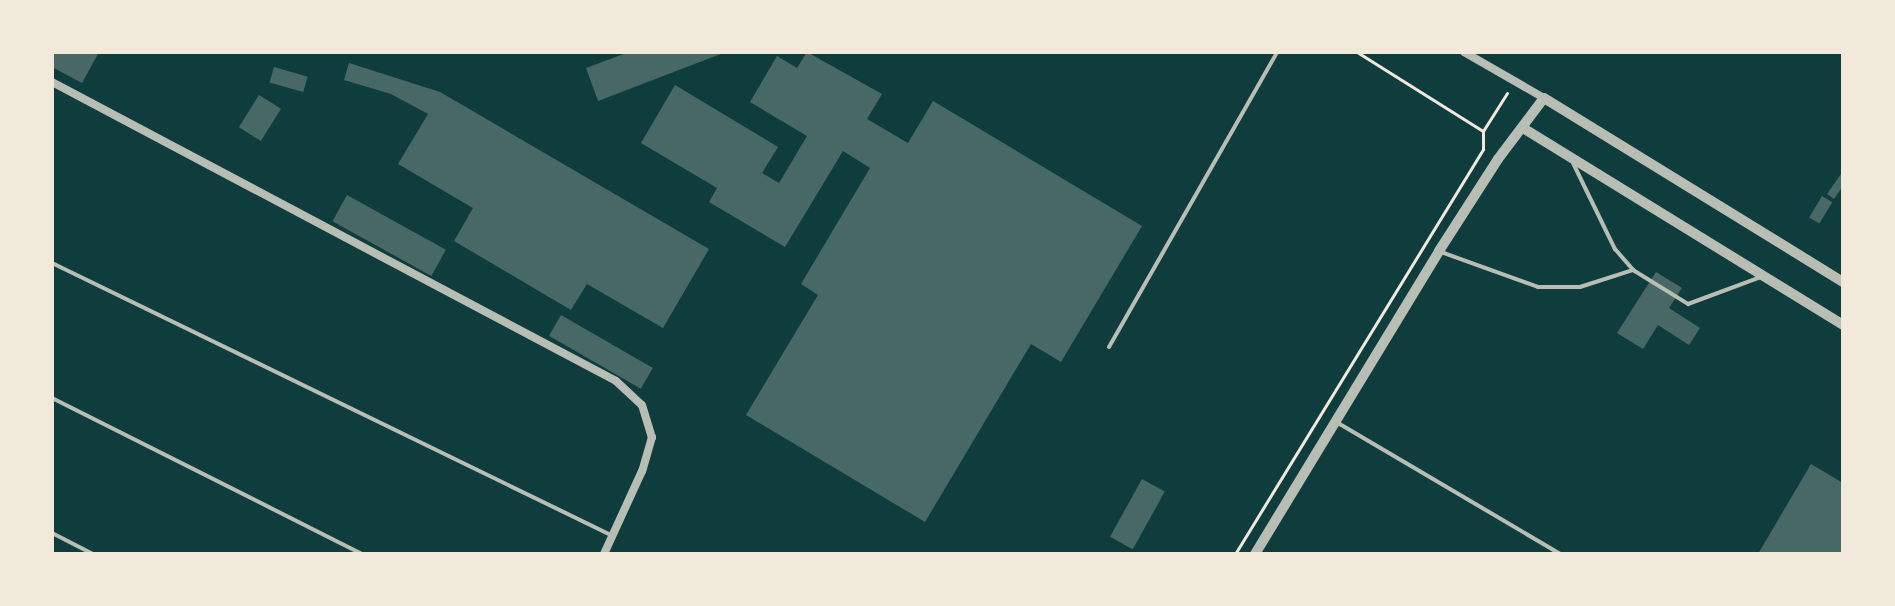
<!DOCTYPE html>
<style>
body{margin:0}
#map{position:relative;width:1895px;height:606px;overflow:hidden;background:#0f3d3e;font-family:Lato,sans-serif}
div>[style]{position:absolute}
.building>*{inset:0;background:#486865;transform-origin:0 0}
.path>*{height:3px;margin:-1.5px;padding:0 1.5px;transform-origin:1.5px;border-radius:1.5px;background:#f1e9da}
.service>*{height:4px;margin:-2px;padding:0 2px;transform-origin:2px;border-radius:2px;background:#b8beb3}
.minor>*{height:8px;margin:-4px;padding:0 4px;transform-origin:4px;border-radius:4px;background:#b8beb3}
.tertiary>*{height:10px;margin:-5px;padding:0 5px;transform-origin:5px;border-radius:5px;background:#b8beb3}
span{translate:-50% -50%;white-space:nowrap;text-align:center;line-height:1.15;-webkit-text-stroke:6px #f1e9da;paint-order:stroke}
.frame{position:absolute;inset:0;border:54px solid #f1e9da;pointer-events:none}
</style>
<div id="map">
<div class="building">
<div style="clip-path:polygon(52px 52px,99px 52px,82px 83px,52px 67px)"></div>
<div style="clip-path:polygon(629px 52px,726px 52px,598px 101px,586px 68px)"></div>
<div style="clip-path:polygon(807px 52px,882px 94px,867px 119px,908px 143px,933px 101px,1142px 226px,1061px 362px,1031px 344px,925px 522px,746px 415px,818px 295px,801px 284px,870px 168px,843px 151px,785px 247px,709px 202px,717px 188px,641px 143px,675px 85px,778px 147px,762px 173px,779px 183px,807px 136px,750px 102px,777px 56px,797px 68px)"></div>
<div style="clip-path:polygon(349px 63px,440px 92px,709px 249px,663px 328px,587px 284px,571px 310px,454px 241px,473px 208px,398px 164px,428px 114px,391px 94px,344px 80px)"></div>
<div style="left:274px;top:67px;width:35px;height:16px;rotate:16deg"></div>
<div style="left:259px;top:95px;width:26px;height:38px;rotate:32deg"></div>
<div style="clip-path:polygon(1843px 171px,1843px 186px,1834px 199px,1827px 194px)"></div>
<div style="left:347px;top:195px;width:113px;height:30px;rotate:29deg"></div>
<div style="left:1822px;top:196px;width:12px;height:25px;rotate:31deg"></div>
<div style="clip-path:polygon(1656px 272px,1682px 288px,1669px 308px,1700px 328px,1689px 345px,1658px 325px,1643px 349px,1617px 333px)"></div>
<div style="left:561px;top:315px;width:106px;height:24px;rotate:30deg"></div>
<div style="clip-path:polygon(1811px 464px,1843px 483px,1843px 554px,1758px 554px)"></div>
<div style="left:1142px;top:479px;width:26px;height:66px;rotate:29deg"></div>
</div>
<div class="path">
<div style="left:1357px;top:52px;width:149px;rotate:32.1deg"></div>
<div style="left:1235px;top:554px;width:475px;rotate:-58.5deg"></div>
<div style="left:1483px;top:149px;width:18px;rotate:-90deg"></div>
<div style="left:1483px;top:131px;width:45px;rotate:-57.7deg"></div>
</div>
<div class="service">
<div style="left:1573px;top:163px;width:96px;rotate:64deg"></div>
<div style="left:1615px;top:249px;width:28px;rotate:49deg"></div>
<div style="left:1441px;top:252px;width:103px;rotate:19.8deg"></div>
<div style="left:1538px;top:287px;width:42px"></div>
<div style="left:1580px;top:287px;width:56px;rotate:-17.8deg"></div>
<div style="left:1633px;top:270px;width:65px;rotate:31.7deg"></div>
<div style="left:1688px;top:304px;width:78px;rotate:-20.3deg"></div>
<div style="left:52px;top:263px;width:622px;rotate:25.95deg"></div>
<div style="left:1109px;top:347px;width:339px;rotate:-60.3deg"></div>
<div style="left:52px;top:398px;width:347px;rotate:26.7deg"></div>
<div style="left:1338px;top:423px;width:258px;rotate:30.5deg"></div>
<div style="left:52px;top:533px;width:46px;rotate:27.1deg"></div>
</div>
<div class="minor">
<div style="left:1464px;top:52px;width:92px;rotate:29.9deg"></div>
<div style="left:52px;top:82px;width:638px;rotate:27.93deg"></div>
<div style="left:616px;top:381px;width:35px;rotate:43deg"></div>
<div style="left:642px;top:405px;width:34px;rotate:73deg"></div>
<div style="left:652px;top:437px;width:35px;rotate:106deg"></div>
<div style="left:642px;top:471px;width:91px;rotate:114.6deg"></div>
</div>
<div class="tertiary">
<div style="left:1523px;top:128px;width:376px;rotate:31.6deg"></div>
<div style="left:1255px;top:554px;width:354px;rotate:-58.7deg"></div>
<div style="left:1439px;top:251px;width:109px;rotate:-57.3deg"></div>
<div style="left:1498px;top:159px;width:76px;rotate:-53deg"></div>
<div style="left:1544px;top:98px;width:351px;rotate:31.6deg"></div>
</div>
<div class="frame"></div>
</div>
